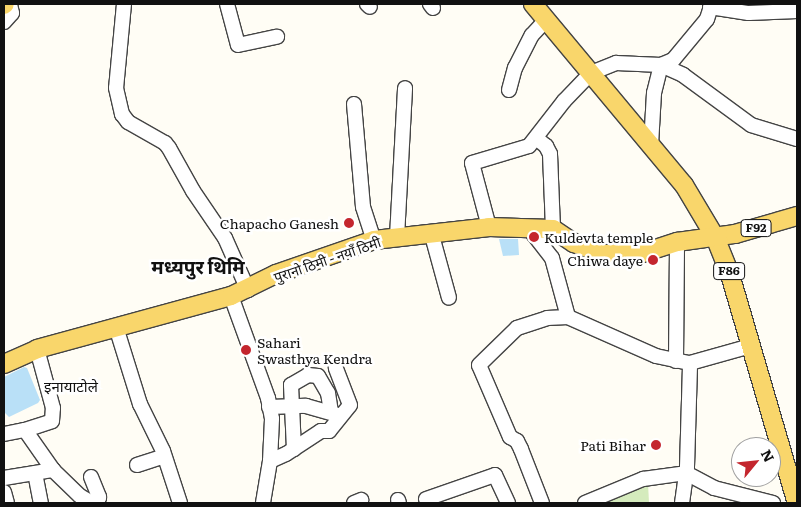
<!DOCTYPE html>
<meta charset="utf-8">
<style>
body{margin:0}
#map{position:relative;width:801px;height:507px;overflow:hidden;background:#fffdf5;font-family:Literata,"Noto Sans Devanagari",serif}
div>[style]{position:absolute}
.green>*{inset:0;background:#d5ebbd}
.water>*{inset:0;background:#b9e0f7}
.roads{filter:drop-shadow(1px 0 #444) drop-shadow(-1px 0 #444) drop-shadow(0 1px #444) drop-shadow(0 -1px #444)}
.minor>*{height:14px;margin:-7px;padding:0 7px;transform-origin:7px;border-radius:7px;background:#fff}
.major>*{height:18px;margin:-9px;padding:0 9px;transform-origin:9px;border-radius:9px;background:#f9d66b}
.dots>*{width:14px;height:14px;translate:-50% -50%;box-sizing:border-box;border:2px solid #fff;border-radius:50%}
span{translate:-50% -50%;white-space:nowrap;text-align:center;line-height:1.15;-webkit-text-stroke:5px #fff;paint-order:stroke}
.shield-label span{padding:1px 4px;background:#fff;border:1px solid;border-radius:4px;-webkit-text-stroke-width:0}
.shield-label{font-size:12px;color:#111;font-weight:700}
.poi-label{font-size:14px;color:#111}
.right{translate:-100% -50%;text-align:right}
.left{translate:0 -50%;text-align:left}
.street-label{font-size:14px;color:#111}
.neighbourhood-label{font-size:15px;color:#111}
.district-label{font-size:19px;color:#111;font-weight:700}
.frame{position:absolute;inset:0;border:5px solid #111;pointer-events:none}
.north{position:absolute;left:731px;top:437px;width:50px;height:50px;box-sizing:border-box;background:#fff;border:1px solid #a0a0a0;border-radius:50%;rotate:62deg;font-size:14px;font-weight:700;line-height:20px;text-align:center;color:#111}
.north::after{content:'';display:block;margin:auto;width:18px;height:22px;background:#c4262e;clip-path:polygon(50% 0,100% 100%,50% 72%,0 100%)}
</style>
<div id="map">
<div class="green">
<div style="clip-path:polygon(648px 483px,649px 503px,602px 503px)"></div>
</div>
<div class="water">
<div style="clip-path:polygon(499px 239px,518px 239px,519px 255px,503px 256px)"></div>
<div style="clip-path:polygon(24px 367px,27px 368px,40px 400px,38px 403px,9px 417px,4px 412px,4px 377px)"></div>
</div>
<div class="roads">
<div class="minor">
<div style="left:124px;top:4px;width:84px;rotate:95.4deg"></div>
<div style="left:116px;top:88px;width:27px;rotate:77deg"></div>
<div style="left:122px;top:114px;width:10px;rotate:53deg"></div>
<div style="left:128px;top:122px;width:43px;rotate:29.6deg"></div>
<div style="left:165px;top:143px;width:6px;rotate:51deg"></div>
<div style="left:169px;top:148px;width:49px;rotate:60.8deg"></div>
<div style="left:193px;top:191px;width:57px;rotate:55.8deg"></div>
<div style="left:225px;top:238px;width:57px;rotate:66.1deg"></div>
<div style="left:227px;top:4px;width:42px;rotate:75deg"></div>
<div style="left:238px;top:45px;width:40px;rotate:-12deg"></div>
<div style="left:367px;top:4px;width:4px;rotate:45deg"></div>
<div style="left:430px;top:4px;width:5px;rotate:53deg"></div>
<div style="left:710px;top:7px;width:39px;rotate:9deg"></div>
<div style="left:749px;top:13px;width:48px;rotate:-2.4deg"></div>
<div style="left:4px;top:22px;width:12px;rotate:-48deg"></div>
<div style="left:12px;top:13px;width:9px;rotate:-103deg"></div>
<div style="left:509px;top:90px;width:23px;rotate:-75deg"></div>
<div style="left:515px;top:68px;width:37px;rotate:-63deg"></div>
<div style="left:532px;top:35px;width:21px;rotate:-47deg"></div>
<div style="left:354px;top:104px;width:103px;rotate:85deg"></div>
<div style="left:363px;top:207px;width:35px;rotate:72deg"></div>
<div style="left:536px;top:138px;width:13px;rotate:39deg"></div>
<div style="left:546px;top:146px;width:9px;rotate:63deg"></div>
<div style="left:550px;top:154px;width:75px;rotate:87.7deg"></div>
<div style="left:651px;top:145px;width:52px;rotate:-86.7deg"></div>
<div style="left:654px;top:93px;width:29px;rotate:-76deg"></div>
<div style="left:661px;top:65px;width:24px;rotate:24deg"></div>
<div style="left:683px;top:75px;width:84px;rotate:36.3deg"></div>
<div style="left:751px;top:125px;width:48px;rotate:16.9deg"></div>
<div style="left:489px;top:227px;width:66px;rotate:-104.9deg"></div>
<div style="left:472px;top:163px;width:59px;rotate:-16.6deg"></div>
<div style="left:529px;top:146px;width:57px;rotate:-52.1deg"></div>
<div style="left:564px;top:101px;width:39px;rotate:-46deg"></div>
<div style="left:591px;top:73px;width:27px;rotate:-22deg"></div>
<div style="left:616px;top:63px;width:45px;rotate:2.5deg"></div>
<div style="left:661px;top:65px;width:13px;rotate:-23deg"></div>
<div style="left:673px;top:60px;width:53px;rotate:-50.3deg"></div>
<div style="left:707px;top:19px;width:16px;rotate:-72deg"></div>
<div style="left:533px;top:228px;width:7px;rotate:82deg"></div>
<div style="left:534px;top:235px;width:29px;rotate:52deg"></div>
<div style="left:552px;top:258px;width:61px;rotate:74.8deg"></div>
<div style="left:431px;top:232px;width:68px;rotate:74.7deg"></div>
<div style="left:397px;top:237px;width:149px;rotate:-86.9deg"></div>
<div style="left:231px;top:296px;width:109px;rotate:70.1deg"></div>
<div style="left:268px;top:398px;width:21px;rotate:79deg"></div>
<div style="left:272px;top:419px;width:42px;rotate:92.7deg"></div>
<div style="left:270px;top:461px;width:43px;rotate:99.5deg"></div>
<div style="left:116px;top:327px;width:81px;rotate:72.7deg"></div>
<div style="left:140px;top:404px;width:52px;rotate:63.9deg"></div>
<div style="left:163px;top:451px;width:55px;rotate:71.9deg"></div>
<div style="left:676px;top:361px;width:119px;rotate:-89.5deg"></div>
<div style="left:269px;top:407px;width:37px;rotate:-2deg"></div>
<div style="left:306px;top:406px;width:33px;rotate:16deg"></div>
<div style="left:25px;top:430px;width:49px;rotate:55deg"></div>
<div style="left:53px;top:470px;width:37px;rotate:44deg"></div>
<div style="left:80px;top:496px;width:14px;rotate:30deg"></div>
<div style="left:4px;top:434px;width:21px;rotate:-11deg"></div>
<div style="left:25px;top:430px;width:28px;rotate:-18deg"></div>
<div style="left:52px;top:421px;width:13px;rotate:-86deg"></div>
<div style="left:53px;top:408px;width:61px;rotate:-105.2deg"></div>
<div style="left:294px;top:449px;width:64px;rotate:-92.7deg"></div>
<div style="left:291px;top:385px;width:20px;rotate:-30deg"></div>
<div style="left:308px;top:375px;width:10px;rotate:6deg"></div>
<div style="left:318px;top:376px;width:20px;rotate:60deg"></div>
<div style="left:328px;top:393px;width:19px;rotate:81deg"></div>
<div style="left:270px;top:461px;width:17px;rotate:-24deg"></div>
<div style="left:286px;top:454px;width:42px;rotate:-33.3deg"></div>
<div style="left:321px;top:431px;width:8px"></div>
<div style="left:329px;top:431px;width:33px;rotate:-51deg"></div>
<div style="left:350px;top:405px;width:40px;rotate:-111deg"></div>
<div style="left:137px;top:465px;width:28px;rotate:-18deg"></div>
<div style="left:35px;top:473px;width:31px;rotate:79deg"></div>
<div style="left:91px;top:477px;width:22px;rotate:68deg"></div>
<div style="left:99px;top:497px;width:6px;rotate:108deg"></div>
<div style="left:4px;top:478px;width:50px;rotate:-9.3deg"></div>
<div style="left:4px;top:492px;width:11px;rotate:75deg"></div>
<div style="left:426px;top:499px;width:73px;rotate:-19.2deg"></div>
<div style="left:495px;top:475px;width:31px;rotate:65deg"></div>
<div style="left:398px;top:500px;width:3px;rotate:72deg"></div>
<div style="left:354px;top:503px;width:8px;rotate:-23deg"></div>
<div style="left:542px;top:503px;width:58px;rotate:-111.3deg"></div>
<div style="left:521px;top:449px;width:9px;rotate:-117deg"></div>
<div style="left:517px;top:441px;width:8px;rotate:-150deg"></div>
<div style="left:510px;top:437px;width:78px;rotate:-113.3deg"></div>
<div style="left:479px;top:365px;width:53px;rotate:-44.2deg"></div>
<div style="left:517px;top:328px;width:32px;rotate:-18deg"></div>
<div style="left:547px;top:318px;width:21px;rotate:-3deg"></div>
<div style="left:568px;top:317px;width:96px;rotate:23.9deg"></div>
<div style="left:656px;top:356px;width:35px;rotate:12deg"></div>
<div style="left:690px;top:363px;width:63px;rotate:-15.6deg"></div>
<div style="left:585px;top:503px;width:63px;rotate:-22.5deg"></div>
<div style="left:643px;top:479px;width:43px;rotate:-7.9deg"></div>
<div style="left:686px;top:473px;width:32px;rotate:28deg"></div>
<div style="left:714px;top:488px;width:61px;rotate:14.3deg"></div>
<div style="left:682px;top:503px;width:36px;rotate:-82deg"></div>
<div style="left:687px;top:467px;width:104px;rotate:-88.3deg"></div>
</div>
<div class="major">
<div style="left:533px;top:4px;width:236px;rotate:50.2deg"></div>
<div style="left:684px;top:185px;width:61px;rotate:59.2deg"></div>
<div style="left:715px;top:237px;width:37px;rotate:68deg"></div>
<div style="left:729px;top:271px;width:242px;rotate:73.7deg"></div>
<div style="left:4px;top:5px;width:1px;rotate:-45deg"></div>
<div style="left:4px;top:364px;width:36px;rotate:-24deg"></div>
<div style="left:37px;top:349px;width:201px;rotate:-15.3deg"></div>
<div style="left:231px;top:296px;width:50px;rotate:-26.1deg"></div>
<div style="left:276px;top:274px;width:104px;rotate:-19.1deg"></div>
<div style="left:374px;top:240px;width:116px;rotate:-6.4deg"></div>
<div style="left:489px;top:227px;width:64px;rotate:1.8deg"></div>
<div style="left:553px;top:229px;width:25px;rotate:34deg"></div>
<div style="left:574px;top:243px;width:33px;rotate:20deg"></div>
<div style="left:605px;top:254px;width:38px;rotate:-2deg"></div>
<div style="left:643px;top:253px;width:36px;rotate:-18deg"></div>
<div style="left:677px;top:242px;width:59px;rotate:-7.9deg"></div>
<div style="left:735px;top:234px;width:65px;rotate:-16.2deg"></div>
</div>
</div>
<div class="dots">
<div style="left:349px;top:223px;background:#c4262e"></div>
<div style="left:534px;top:237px;background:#c4262e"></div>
<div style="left:653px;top:260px;background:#c4262e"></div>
<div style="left:246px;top:350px;background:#c4262e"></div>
<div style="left:656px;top:445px;background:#c4262e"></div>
</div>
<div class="shield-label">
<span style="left:756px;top:228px">F92</span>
<span style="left:729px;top:271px">F86</span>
</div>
<div class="poi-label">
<span class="right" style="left:339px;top:223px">Chapacho Ganesh</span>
<span class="left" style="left:544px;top:237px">Kuldevta temple</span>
<span class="right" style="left:643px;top:260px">Chiwa daye</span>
<span class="left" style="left:257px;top:350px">Sahari<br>Swasthya Kendra</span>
<span class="right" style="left:646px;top:445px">Pati Bihar</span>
</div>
<div class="street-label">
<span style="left:327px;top:259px;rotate:-19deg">पुरानो ठिमी - नयाँ ठिमी</span>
</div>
<div class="neighbourhood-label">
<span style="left:71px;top:386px">इनायाटोले</span>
</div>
<div class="district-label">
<span style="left:198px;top:267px">मध्यपुर थिमि</span>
</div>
<div class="frame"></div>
<div class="north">N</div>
</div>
